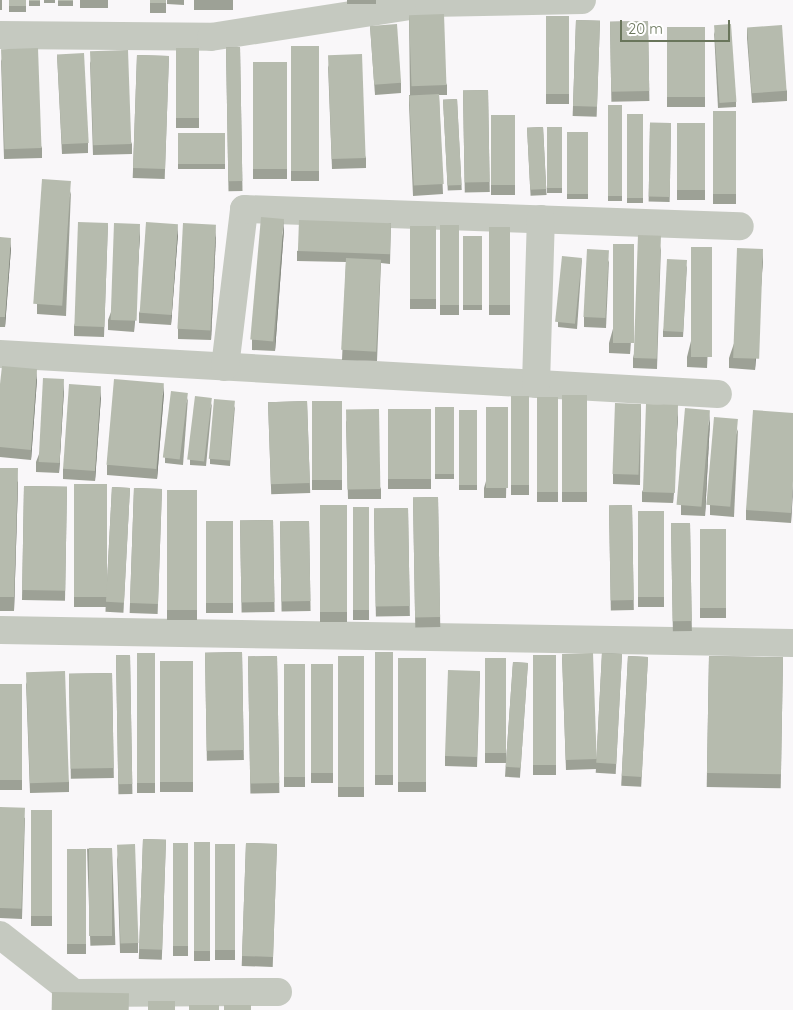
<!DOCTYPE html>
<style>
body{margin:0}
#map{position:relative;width:793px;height:1010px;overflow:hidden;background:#f9f7f9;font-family:Quicksand,sans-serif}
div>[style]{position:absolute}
.street>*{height:28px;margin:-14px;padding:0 14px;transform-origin:14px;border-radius:14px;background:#c5c9c0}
.wall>*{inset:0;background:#9da196;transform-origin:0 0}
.shaded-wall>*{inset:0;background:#7f837a}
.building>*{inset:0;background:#b6bbae;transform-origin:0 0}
span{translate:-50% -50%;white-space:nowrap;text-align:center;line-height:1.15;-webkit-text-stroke:5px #fff;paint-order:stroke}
.scale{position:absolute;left:620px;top:20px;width:110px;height:22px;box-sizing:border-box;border:2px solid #69755b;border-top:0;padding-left:6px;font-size:15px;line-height:18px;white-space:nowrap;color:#69755b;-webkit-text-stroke:4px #fff;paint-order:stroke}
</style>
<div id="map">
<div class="street">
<div style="left:0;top:35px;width:211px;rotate:0.5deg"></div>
<div style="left:211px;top:37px;width:221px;rotate:-8.9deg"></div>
<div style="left:429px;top:3px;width:153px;rotate:-1.1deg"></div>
<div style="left:0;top:354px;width:719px;rotate:3.19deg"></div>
<div style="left:225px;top:367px;width:159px;rotate:-83.1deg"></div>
<div style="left:244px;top:209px;width:496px;rotate:2deg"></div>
<div style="left:536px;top:384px;width:165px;rotate:-88.3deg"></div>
<div style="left:0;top:630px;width:793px;rotate:0.94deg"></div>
<div style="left:0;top:935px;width:94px;rotate:38.1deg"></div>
<div style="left:74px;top:993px;width:204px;rotate:-0.3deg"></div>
</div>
<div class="wall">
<div style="left:0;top:0;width:2px;height:10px"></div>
<div style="left:9px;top:0;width:17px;height:12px"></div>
<div style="left:29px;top:0;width:11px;height:6px"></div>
<div style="left:44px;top:0;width:11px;height:3px"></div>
<div style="left:58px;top:0;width:15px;height:6px"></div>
<div style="left:80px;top:0;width:28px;height:8px"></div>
<div style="left:150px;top:0;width:16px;height:13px"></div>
<div style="clip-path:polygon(167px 0,184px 0,184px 5px,167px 4px)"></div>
<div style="left:194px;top:0;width:39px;height:10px"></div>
<div style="left:347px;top:0;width:29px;height:4px"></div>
<div style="clip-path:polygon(409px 16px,447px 85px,447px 95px,439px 95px,443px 194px,413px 196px,409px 105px,409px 95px,410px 95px)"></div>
<div style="left:546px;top:16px;width:23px;height:88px"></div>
<div style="left:576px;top:20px;width:24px;height:96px;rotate:2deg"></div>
<div style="left:648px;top:21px;width:80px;height:38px;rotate:89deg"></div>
<div style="clip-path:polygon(370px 26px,401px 83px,401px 93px,375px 95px)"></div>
<div style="left:667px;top:27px;width:38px;height:80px"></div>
<div style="clip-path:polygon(747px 28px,787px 91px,787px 101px,752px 103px,747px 38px)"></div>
<div style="clip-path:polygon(714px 31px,736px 102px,736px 107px,718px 108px)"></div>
<div style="left:291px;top:46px;width:28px;height:135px"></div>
<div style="left:240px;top:47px;width:144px;height:14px;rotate:89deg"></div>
<div style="left:199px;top:48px;width:80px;height:23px;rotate:90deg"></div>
<div style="clip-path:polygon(57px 54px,88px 143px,88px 153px,62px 154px)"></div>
<div style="left:137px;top:55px;width:32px;height:123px;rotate:2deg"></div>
<div style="clip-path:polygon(1px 59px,42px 148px,42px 158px,4px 159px)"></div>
<div style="clip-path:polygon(90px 61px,132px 144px,132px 154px,93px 155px)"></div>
<div style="left:253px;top:62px;width:34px;height:117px"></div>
<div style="clip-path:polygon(328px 65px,366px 158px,366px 168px,332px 169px)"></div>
<div style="left:488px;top:90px;width:102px;height:25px;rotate:89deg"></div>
<div style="left:457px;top:99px;width:91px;height:14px;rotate:87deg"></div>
<div style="left:608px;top:105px;width:14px;height:96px"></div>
<div style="left:713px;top:111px;width:23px;height:93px"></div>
<div style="left:643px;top:114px;width:89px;height:16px;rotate:90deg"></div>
<div style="left:515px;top:115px;width:80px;height:24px;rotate:90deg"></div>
<div style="left:671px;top:123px;width:79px;height:21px;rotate:91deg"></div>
<div style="left:677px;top:123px;width:28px;height:77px"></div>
<div style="left:543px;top:127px;width:68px;height:16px;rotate:87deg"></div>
<div style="left:547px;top:127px;width:15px;height:66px"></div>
<div style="left:567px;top:132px;width:21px;height:67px"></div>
<div style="left:178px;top:133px;width:47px;height:36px"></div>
<div style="clip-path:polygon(71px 191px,66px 316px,37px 314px,37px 304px)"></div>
<div style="clip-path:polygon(108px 223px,104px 337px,74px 336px,74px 326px)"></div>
<div style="clip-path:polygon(391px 223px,390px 264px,381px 263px,377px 361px,342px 360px,346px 262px,297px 261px,297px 251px)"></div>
<div style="left:440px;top:225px;width:19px;height:90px"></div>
<div style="left:410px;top:226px;width:26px;height:83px"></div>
<div style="left:489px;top:227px;width:21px;height:88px"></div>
<div style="clip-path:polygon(284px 229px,275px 351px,252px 350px,252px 340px)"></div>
<div style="clip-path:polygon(140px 234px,134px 332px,108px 330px,108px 320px)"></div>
<div style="clip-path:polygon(178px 234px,171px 325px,139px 323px,139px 313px)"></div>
<div style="clip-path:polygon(216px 235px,211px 340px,178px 339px,178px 329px)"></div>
<div style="left:463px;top:236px;width:19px;height:74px"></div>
<div style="clip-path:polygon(0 237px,11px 248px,5px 327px,0 327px)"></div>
<div style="clip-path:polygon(661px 246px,657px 369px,633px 368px,633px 358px)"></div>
<div style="clip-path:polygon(634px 254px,630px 354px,609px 353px,609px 343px)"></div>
<div style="clip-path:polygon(712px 257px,707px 368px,687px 367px,687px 357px)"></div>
<div style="clip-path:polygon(582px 258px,577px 329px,558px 327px,558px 322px)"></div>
<div style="clip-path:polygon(763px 259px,755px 370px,729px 368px,729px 358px)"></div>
<div style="clip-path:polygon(609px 260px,606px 328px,584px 327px,584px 317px)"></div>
<div style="clip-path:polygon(687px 265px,683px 337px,663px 337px,663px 331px)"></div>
<div style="clip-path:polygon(37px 379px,31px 460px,0 457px,0 384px)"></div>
<div style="clip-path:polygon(64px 389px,59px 473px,36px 472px,36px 462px)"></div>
<div style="clip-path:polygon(164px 393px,157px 479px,107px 475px,107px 465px)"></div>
<div style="left:587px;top:395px;width:107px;height:25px;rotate:90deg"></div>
<div style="clip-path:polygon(101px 396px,95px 481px,63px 479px,63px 469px)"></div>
<div style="left:511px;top:396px;width:18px;height:99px"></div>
<div style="left:537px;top:397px;width:21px;height:105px"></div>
<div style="clip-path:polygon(188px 398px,183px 465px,165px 463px,165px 458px)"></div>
<div style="left:307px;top:401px;width:92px;height:39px;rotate:88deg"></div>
<div style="left:312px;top:401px;width:30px;height:89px"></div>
<div style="clip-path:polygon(212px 403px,206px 466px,190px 465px,190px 460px)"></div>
<div style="clip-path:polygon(641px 404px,640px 485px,613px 484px,613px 474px)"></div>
<div style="clip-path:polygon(235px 406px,230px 466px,210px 464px,210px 459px)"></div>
<div style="left:435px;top:407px;width:19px;height:72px"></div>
<div style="clip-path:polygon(508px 407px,506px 498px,484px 498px,484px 488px)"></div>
<div style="left:388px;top:409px;width:43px;height:80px"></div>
<div style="left:459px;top:410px;width:18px;height:80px"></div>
<div style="clip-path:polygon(793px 413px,791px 523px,746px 520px,746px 510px)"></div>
<div style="clip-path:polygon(678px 415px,673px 503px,642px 502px,642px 492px)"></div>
<div style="clip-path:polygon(346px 420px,381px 489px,381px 499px,348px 499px)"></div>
<div style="clip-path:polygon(710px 420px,705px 516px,681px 515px,681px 505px)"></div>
<div style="clip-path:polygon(738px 429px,734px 517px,710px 515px,710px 505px)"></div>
<div style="clip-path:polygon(0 468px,18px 482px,14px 611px,0 611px)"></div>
<div style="left:74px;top:484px;width:33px;height:123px"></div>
<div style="left:24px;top:486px;width:43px;height:114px;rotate:1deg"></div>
<div style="left:112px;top:487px;width:18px;height:125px;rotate:3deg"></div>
<div style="left:134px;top:488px;width:28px;height:125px;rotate:2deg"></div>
<div style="left:167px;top:490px;width:30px;height:130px"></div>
<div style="left:438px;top:497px;width:130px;height:25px;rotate:89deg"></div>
<div style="left:320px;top:505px;width:27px;height:117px"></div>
<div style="left:632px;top:505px;width:105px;height:23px;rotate:89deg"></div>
<div style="left:353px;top:507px;width:16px;height:113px"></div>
<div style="left:408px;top:508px;width:108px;height:34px;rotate:89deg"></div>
<div style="left:638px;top:511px;width:26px;height:96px"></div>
<div style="left:273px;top:520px;width:92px;height:33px;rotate:89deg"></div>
<div style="left:206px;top:521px;width:27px;height:92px"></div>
<div style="left:309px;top:521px;width:90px;height:29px;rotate:89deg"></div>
<div style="left:690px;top:523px;width:108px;height:19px;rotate:89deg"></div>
<div style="left:700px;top:529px;width:26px;height:89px"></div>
<div style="left:242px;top:652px;width:108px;height:37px;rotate:89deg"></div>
<div style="left:375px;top:652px;width:18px;height:133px"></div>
<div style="left:137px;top:653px;width:18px;height:140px"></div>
<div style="left:602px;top:653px;width:20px;height:120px;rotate:3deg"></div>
<div style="left:130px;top:655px;width:139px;height:14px;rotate:89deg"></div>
<div style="left:533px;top:655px;width:23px;height:120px"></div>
<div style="clip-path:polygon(562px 655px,597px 759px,597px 769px,566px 770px)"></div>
<div style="left:277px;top:656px;width:137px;height:29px;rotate:89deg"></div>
<div style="left:338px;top:656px;width:26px;height:141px"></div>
<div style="left:628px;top:656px;width:20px;height:130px;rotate:3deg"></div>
<div style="left:709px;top:656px;width:74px;height:131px;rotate:1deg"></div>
<div style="left:398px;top:658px;width:28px;height:134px"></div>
<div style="left:485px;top:658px;width:21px;height:105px"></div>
<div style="left:160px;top:661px;width:33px;height:131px"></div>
<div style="left:513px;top:662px;width:15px;height:115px;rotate:4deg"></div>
<div style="left:284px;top:664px;width:21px;height:123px"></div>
<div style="left:311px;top:664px;width:22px;height:119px"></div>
<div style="clip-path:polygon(480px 671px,477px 767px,445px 766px,445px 756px)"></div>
<div style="left:112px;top:673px;width:105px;height:43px;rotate:89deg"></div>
<div style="clip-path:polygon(26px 682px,69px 782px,69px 792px,30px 793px)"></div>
<div style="left:0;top:684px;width:22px;height:106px"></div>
<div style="clip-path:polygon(0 807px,25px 818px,22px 919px,0 918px)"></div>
<div style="left:31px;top:810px;width:21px;height:116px"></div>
<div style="left:143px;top:839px;width:23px;height:120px;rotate:2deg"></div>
<div style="left:194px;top:842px;width:16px;height:119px"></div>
<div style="left:173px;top:843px;width:15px;height:113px"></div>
<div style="left:246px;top:843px;width:31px;height:123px;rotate:2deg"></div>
<div style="left:215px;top:844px;width:20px;height:116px"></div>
<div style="left:112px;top:848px;width:97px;height:25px;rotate:88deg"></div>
<div style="left:67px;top:849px;width:19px;height:105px"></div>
<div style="clip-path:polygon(117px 855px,138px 943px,138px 953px,120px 953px)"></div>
</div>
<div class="shaded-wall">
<div style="clip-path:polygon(284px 219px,284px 229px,275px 351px,275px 341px)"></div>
<div style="clip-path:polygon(140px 224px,140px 234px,134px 332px,134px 322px)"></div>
<div style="clip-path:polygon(178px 224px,178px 234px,171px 325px,171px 315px)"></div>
<div style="clip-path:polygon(216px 225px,216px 235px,211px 340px,211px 330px)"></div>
<div style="clip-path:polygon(11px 238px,11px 248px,5px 327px,5px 317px)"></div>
<div style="clip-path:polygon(634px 244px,634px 254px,630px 354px,630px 344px)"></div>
<div style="clip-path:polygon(763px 249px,763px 259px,755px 370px,755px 360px)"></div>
<div style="clip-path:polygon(37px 369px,37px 379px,31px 460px,31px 450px)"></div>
<div style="clip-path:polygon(64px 379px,64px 389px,59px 473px,59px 463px)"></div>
<div style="clip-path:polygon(164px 383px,164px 393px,157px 479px,157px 469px)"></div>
<div style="clip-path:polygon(101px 386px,101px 396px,95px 481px,95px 471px)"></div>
<div style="clip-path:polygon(678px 405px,678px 415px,673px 503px,673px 493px)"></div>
<div style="clip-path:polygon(710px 410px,710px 420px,705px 516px,705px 506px)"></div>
<div style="clip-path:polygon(18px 468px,18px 482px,14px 611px,14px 597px)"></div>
<div style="clip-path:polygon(793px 481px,793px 491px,791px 523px,791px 513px)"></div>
</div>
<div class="building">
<div style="left:9px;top:0;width:17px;height:6px"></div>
<div style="left:29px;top:0;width:11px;height:1px"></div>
<div style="left:58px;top:0;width:15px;height:1px"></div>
<div style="left:150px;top:0;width:16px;height:3px"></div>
<div style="left:444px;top:14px;width:71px;height:35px;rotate:88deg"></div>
<div style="left:546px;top:16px;width:23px;height:78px"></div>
<div style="left:576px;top:20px;width:24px;height:86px;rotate:2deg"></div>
<div style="left:648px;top:21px;width:70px;height:38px;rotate:89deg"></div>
<div style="left:397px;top:24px;width:59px;height:27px;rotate:86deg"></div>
<div style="left:731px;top:24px;width:78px;height:17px;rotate:86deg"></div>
<div style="left:782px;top:25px;width:66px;height:35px;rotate:86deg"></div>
<div style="left:667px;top:27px;width:38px;height:70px"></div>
<div style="left:291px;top:46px;width:28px;height:125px"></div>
<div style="left:240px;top:47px;width:134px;height:14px;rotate:89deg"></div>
<div style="left:38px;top:48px;width:100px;height:37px;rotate:88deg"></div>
<div style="left:199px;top:48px;width:70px;height:23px;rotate:90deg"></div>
<div style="left:128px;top:50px;width:94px;height:38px;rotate:88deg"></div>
<div style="left:84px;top:53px;width:90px;height:27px;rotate:87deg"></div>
<div style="left:362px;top:54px;width:104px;height:34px;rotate:88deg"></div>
<div style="left:137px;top:55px;width:32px;height:113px;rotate:2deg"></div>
<div style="left:253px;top:62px;width:34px;height:107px"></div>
<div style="left:488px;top:90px;width:92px;height:25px;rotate:89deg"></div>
<div style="left:439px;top:94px;width:90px;height:30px;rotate:87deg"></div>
<div style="left:457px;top:99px;width:86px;height:14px;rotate:87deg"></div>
<div style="left:608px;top:105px;width:14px;height:91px"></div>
<div style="left:713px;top:111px;width:23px;height:83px"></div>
<div style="left:643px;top:114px;width:84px;height:16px;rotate:90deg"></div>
<div style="left:515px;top:115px;width:70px;height:24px;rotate:90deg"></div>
<div style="left:671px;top:123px;width:74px;height:21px;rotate:91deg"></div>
<div style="left:677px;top:123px;width:28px;height:67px"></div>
<div style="left:543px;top:127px;width:62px;height:16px;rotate:87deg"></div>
<div style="left:547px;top:127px;width:15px;height:61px"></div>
<div style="left:567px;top:132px;width:21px;height:62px"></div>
<div style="left:178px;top:133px;width:47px;height:31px"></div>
<div style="left:42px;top:179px;width:29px;height:125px;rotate:4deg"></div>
<div style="left:261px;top:217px;width:23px;height:123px;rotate:5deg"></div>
<div style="left:299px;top:220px;width:92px;height:31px;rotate:2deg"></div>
<div style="left:78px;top:222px;width:30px;height:104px;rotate:2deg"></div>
<div style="left:146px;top:222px;width:32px;height:91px;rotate:4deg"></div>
<div style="left:114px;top:223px;width:26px;height:97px;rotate:2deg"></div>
<div style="left:183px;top:223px;width:33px;height:106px;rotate:3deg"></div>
<div style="left:440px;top:225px;width:19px;height:80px"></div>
<div style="left:410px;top:226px;width:26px;height:73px"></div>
<div style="left:489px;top:227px;width:21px;height:78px"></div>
<div style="left:638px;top:235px;width:23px;height:123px;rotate:2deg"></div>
<div style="left:463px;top:236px;width:19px;height:69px"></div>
<div style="clip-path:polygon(0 237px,11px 238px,5px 317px,0 317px)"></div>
<div style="left:613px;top:244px;width:21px;height:99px"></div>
<div style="left:691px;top:247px;width:21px;height:110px"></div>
<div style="left:737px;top:248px;width:26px;height:110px;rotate:2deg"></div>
<div style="left:587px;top:249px;width:22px;height:68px;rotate:3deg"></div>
<div style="left:562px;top:256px;width:20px;height:66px;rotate:6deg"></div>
<div style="left:346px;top:258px;width:35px;height:92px;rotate:3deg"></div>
<div style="left:667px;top:259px;width:20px;height:72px;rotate:3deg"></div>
<div style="clip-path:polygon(2px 366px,37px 369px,31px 450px,0 447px,0 384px)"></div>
<div style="left:43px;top:378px;width:21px;height:84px;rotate:3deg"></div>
<div style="left:114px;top:379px;width:50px;height:86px;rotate:5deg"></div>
<div style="left:69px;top:384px;width:32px;height:85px;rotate:4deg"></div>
<div style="left:171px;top:391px;width:17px;height:67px;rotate:7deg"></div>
<div style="left:587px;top:395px;width:97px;height:25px;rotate:90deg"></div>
<div style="left:195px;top:396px;width:17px;height:64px;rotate:7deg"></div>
<div style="left:511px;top:396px;width:18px;height:89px"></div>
<div style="left:537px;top:397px;width:21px;height:95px"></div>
<div style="left:214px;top:399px;width:21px;height:60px;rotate:5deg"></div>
<div style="left:307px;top:401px;width:82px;height:39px;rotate:88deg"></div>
<div style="left:312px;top:401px;width:30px;height:79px"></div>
<div style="left:615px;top:403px;width:26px;height:71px;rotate:2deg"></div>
<div style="left:646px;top:404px;width:32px;height:88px;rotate:2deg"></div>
<div style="left:435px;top:407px;width:19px;height:67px"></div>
<div style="left:486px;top:407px;width:22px;height:81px"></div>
<div style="left:685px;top:408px;width:25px;height:97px;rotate:5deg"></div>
<div style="left:379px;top:409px;width:80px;height:33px;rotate:89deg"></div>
<div style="left:388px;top:409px;width:43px;height:70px"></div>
<div style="left:459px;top:410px;width:18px;height:75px"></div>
<div style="clip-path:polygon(753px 410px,793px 413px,793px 481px,791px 513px,746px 510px)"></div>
<div style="left:714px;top:417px;width:24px;height:88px;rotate:5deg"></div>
<div style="clip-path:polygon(0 468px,18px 468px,14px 597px,0 597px)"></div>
<div style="left:74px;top:484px;width:33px;height:113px"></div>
<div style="left:24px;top:486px;width:43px;height:104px;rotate:1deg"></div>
<div style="left:112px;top:487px;width:18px;height:115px;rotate:3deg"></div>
<div style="left:134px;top:488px;width:28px;height:115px;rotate:2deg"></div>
<div style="left:167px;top:490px;width:30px;height:120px"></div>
<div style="left:438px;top:497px;width:120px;height:25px;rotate:89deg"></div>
<div style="left:320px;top:505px;width:27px;height:107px"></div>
<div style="left:632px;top:505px;width:95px;height:23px;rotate:89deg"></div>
<div style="left:353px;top:507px;width:16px;height:103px"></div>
<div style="left:408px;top:508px;width:98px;height:34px;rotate:89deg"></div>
<div style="left:638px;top:511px;width:26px;height:86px"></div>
<div style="left:273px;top:520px;width:82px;height:33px;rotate:89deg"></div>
<div style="left:206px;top:521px;width:27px;height:82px"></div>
<div style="left:309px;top:521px;width:80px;height:29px;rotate:89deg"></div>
<div style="left:690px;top:523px;width:98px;height:19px;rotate:89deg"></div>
<div style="left:700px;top:529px;width:26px;height:79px"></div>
<div style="left:242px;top:652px;width:98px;height:37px;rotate:89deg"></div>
<div style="left:375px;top:652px;width:18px;height:123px"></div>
<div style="left:137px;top:653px;width:18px;height:130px"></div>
<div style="left:593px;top:653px;width:106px;height:31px;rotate:88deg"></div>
<div style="left:602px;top:653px;width:20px;height:110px;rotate:3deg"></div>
<div style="left:130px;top:655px;width:129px;height:14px;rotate:89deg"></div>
<div style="left:533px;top:655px;width:23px;height:110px"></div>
<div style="left:277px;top:656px;width:127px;height:29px;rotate:89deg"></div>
<div style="left:338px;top:656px;width:26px;height:131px"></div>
<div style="left:628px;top:656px;width:20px;height:120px;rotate:3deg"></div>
<div style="left:709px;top:656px;width:74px;height:117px;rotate:1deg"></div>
<div style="left:398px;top:658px;width:28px;height:124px"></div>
<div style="left:485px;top:658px;width:21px;height:95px"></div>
<div style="left:160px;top:661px;width:33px;height:121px"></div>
<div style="left:513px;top:662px;width:15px;height:105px;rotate:4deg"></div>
<div style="left:284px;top:664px;width:21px;height:113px"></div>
<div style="left:311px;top:664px;width:22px;height:109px"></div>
<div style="left:448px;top:670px;width:32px;height:86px;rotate:2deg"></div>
<div style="left:65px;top:671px;width:111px;height:39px;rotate:88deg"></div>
<div style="left:112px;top:673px;width:95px;height:43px;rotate:89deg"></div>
<div style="left:0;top:684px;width:22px;height:96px"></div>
<div style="left:0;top:807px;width:25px;height:101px;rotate:2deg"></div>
<div style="left:31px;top:810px;width:21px;height:106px"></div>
<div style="left:143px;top:839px;width:23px;height:110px;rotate:2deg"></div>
<div style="left:194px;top:842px;width:16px;height:109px"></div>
<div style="left:173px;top:843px;width:15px;height:103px"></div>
<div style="left:246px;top:843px;width:31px;height:113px;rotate:2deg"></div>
<div style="left:135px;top:844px;width:99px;height:18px;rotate:88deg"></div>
<div style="left:215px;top:844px;width:20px;height:106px"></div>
<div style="left:89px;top:848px;width:23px;height:88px"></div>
<div style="left:67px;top:849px;width:19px;height:95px"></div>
<div style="left:52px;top:992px;width:77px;height:18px;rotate:1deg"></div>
<div style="left:148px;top:1001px;width:27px;height:9px"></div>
<div style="left:189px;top:1005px;width:30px;height:5px"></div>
<div style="left:224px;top:1005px;width:27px;height:5px"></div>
</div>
<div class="scale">20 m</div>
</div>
